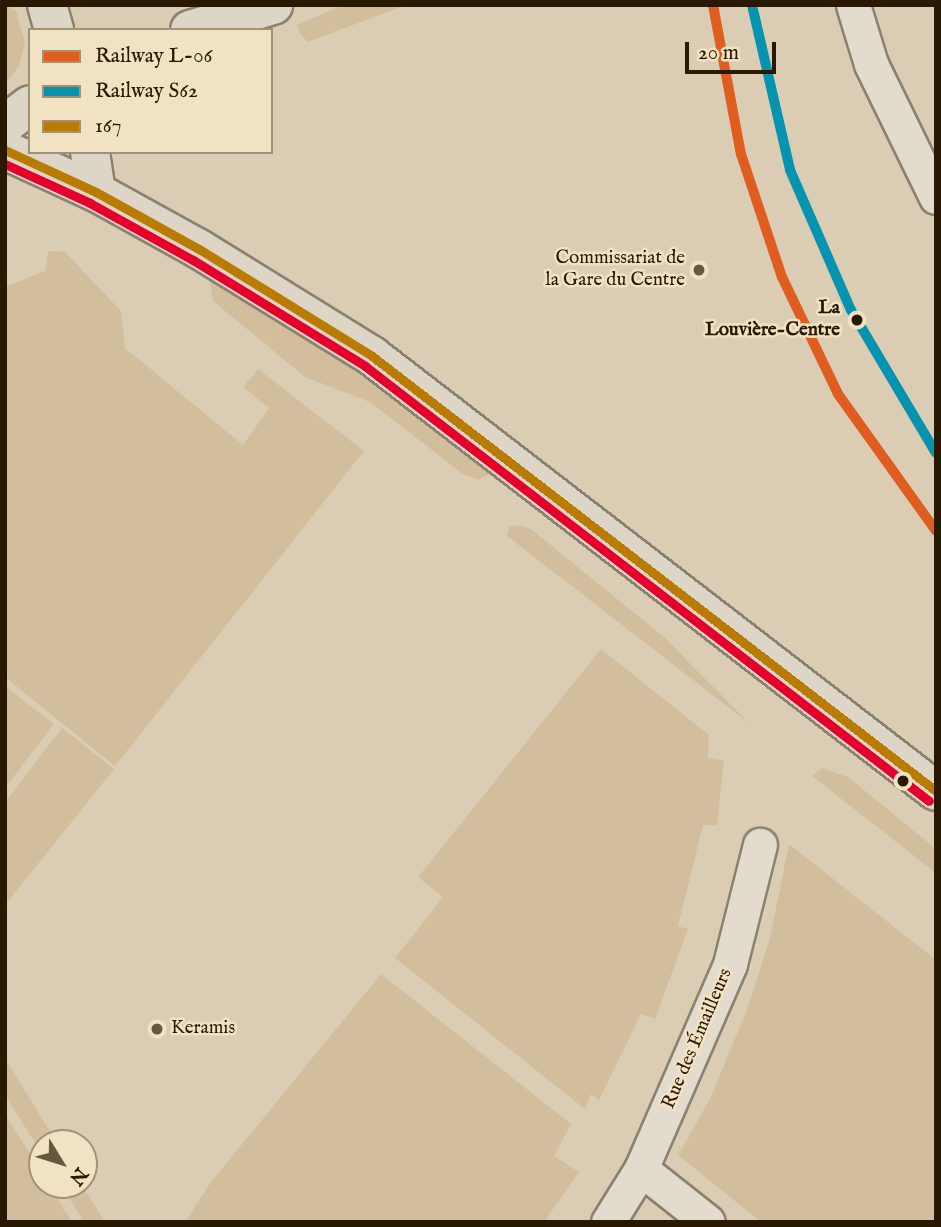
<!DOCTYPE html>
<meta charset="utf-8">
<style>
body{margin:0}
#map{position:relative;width:941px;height:1227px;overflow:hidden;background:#dbcdb4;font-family:"IM FELL English",serif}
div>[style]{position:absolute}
.green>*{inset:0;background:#d2be9c}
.roads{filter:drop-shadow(2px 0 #8b8171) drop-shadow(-2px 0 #8b8171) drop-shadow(0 2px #8b8171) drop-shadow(0 -2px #8b8171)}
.minor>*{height:33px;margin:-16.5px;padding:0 16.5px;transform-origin:16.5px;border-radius:16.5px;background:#e2dbce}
.primary>*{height:38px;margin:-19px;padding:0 19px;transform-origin:19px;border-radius:19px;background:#ddd5c6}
.bus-1>*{height:9px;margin:-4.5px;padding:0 4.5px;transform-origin:4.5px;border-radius:4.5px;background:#b97b01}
.bus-2>*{height:9px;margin:-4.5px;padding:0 4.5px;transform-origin:4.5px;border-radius:4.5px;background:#e4002b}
.rail-1>*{height:10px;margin:-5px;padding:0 5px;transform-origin:5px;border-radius:5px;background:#de5d1f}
.rail-2>*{height:10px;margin:-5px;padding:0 5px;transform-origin:5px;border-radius:5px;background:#0693af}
.dots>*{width:19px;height:19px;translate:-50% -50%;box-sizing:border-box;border:4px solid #f2e2c4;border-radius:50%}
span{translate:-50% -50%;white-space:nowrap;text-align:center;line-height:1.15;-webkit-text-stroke:5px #f2e2c4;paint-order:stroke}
.poi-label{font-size:19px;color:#291802}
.right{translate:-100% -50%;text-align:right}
.left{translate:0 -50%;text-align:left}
.stop-label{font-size:19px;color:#291802;font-weight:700}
.street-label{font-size:19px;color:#291802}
.frame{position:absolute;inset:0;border:7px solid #291802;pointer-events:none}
.legend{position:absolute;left:28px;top:28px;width:245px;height:126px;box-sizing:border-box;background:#f2e2c4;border:2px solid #a29176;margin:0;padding:9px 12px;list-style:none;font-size:21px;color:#291802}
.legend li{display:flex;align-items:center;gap:14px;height:35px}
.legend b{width:35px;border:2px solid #a29176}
.north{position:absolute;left:28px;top:1129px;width:70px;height:70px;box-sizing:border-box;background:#f2e2c4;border:2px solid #a29176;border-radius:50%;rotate:128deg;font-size:19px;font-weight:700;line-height:28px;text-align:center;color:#291802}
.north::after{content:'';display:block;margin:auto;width:24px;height:32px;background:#675740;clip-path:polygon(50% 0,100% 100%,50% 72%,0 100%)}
.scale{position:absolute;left:685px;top:42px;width:91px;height:32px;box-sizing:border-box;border:4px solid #291802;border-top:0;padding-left:9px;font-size:21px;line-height:24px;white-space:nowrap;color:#291802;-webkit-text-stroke:5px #f2e2c4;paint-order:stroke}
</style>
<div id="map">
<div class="green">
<div style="clip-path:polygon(5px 5px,16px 11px,25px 43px,19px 66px,5px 84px)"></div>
<div style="clip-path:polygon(343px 5px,406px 5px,308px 42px,300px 34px,297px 25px)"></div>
<div style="clip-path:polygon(48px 251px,65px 252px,121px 311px,125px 348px,243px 445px,269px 408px,243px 387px,258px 369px,364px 451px,115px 766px,5px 677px,5px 287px,45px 271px)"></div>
<div style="clip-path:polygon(209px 275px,337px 350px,500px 469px,478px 480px,463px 474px,370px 402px,305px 377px,213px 301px)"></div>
<div style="clip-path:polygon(520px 525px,532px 530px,664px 637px,750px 724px,507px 536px,509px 527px)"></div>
<div style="clip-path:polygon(601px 649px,709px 735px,708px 758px,724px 761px,717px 825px,703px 825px,678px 926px,688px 929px,655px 1019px,641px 1014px,599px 1100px,591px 1094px,585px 1109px,395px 958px,443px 897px,418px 877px)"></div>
<div style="clip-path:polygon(5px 686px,54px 724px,5px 788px)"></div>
<div style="clip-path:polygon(62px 728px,114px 769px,5px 905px,5px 802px)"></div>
<div style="clip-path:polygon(822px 768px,848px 777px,936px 849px,936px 873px,812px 776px)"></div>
<div style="clip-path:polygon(789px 844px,936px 960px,936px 1222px,761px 1222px,678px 1155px,711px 1097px,748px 1007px,770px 938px)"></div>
<div style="clip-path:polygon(381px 974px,571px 1124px,554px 1156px,579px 1172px,544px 1222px,185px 1222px,211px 1182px)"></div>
<div style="clip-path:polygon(5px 1058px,57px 1143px,42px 1143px,42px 1154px,5px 1095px)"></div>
<div style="clip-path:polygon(5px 1114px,42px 1173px,42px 1185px,49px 1185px,72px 1222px,5px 1222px)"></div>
<div style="clip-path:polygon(61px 1185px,82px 1185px,105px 1222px,84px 1222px)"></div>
</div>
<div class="roads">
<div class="minor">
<div style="left:853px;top:5px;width:62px;rotate:73deg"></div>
<div style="left:871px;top:64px;width:148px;rotate:64deg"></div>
<div style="left:641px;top:1169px;width:85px;rotate:38.3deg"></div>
<div style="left:608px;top:1222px;width:62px;rotate:-58.1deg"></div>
<div style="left:641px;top:1169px;width:223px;rotate:-66.5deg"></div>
<div style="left:730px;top:964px;width:123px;rotate:-75.9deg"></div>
</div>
<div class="primary">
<div style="left:47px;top:5px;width:26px;rotate:74deg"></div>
<div style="left:190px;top:30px;width:87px;rotate:-16.8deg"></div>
<div style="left:5px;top:124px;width:31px;rotate:-37deg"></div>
<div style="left:5px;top:150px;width:100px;rotate:24.8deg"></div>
<div style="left:96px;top:192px;width:118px;rotate:29deg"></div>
<div style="left:199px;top:249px;width:203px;rotate:31.7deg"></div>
<div style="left:372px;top:356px;width:712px;rotate:37.64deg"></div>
<div style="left:90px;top:152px;width:40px;rotate:81.5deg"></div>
</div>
</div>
<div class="bus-1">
<div style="left:5px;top:150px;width:100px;rotate:24.8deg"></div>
<div style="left:96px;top:192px;width:118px;rotate:29deg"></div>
<div style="left:199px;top:249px;width:203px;rotate:31.7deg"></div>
<div style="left:372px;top:356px;width:712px;rotate:37.64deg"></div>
</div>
<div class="bus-2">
<div style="left:5px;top:164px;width:94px;rotate:24.6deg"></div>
<div style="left:90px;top:203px;width:118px;rotate:29deg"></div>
<div style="left:193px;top:260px;width:202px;rotate:31.6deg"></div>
<div style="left:365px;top:366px;width:712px;rotate:37.64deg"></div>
</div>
<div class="rail-1">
<div style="left:713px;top:5px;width:152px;rotate:79.4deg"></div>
<div style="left:741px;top:154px;width:130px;rotate:71.6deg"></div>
<div style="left:782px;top:277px;width:130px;rotate:64.4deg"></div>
<div style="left:838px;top:394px;width:168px;rotate:54.4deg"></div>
</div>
<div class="rail-2">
<div style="left:752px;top:5px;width:169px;rotate:77deg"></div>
<div style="left:790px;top:170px;width:153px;rotate:66.5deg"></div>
<div style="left:851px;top:310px;width:166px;rotate:59.3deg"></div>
</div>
<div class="dots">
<div style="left:699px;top:270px;background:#675740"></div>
<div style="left:857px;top:320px;background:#291802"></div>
<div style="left:903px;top:781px;background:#291802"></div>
<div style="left:157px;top:1029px;background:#675740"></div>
</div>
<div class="poi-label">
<span class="right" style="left:685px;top:270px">Commissariat de<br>la Gare du Centre</span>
<span class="left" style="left:171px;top:1029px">Keramis</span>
</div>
<div class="stop-label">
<span class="right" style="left:840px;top:320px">La<br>Louvière-Centre</span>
</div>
<div class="street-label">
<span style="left:698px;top:1039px;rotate:-67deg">Rue des Émailleurs</span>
</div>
<div class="frame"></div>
<ul class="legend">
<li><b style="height:9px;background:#de5d1f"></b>Railway L-06</li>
<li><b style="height:9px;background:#0693af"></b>Railway S62</li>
<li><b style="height:9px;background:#b97b01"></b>167</li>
</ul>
<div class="north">N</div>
<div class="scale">20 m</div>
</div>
